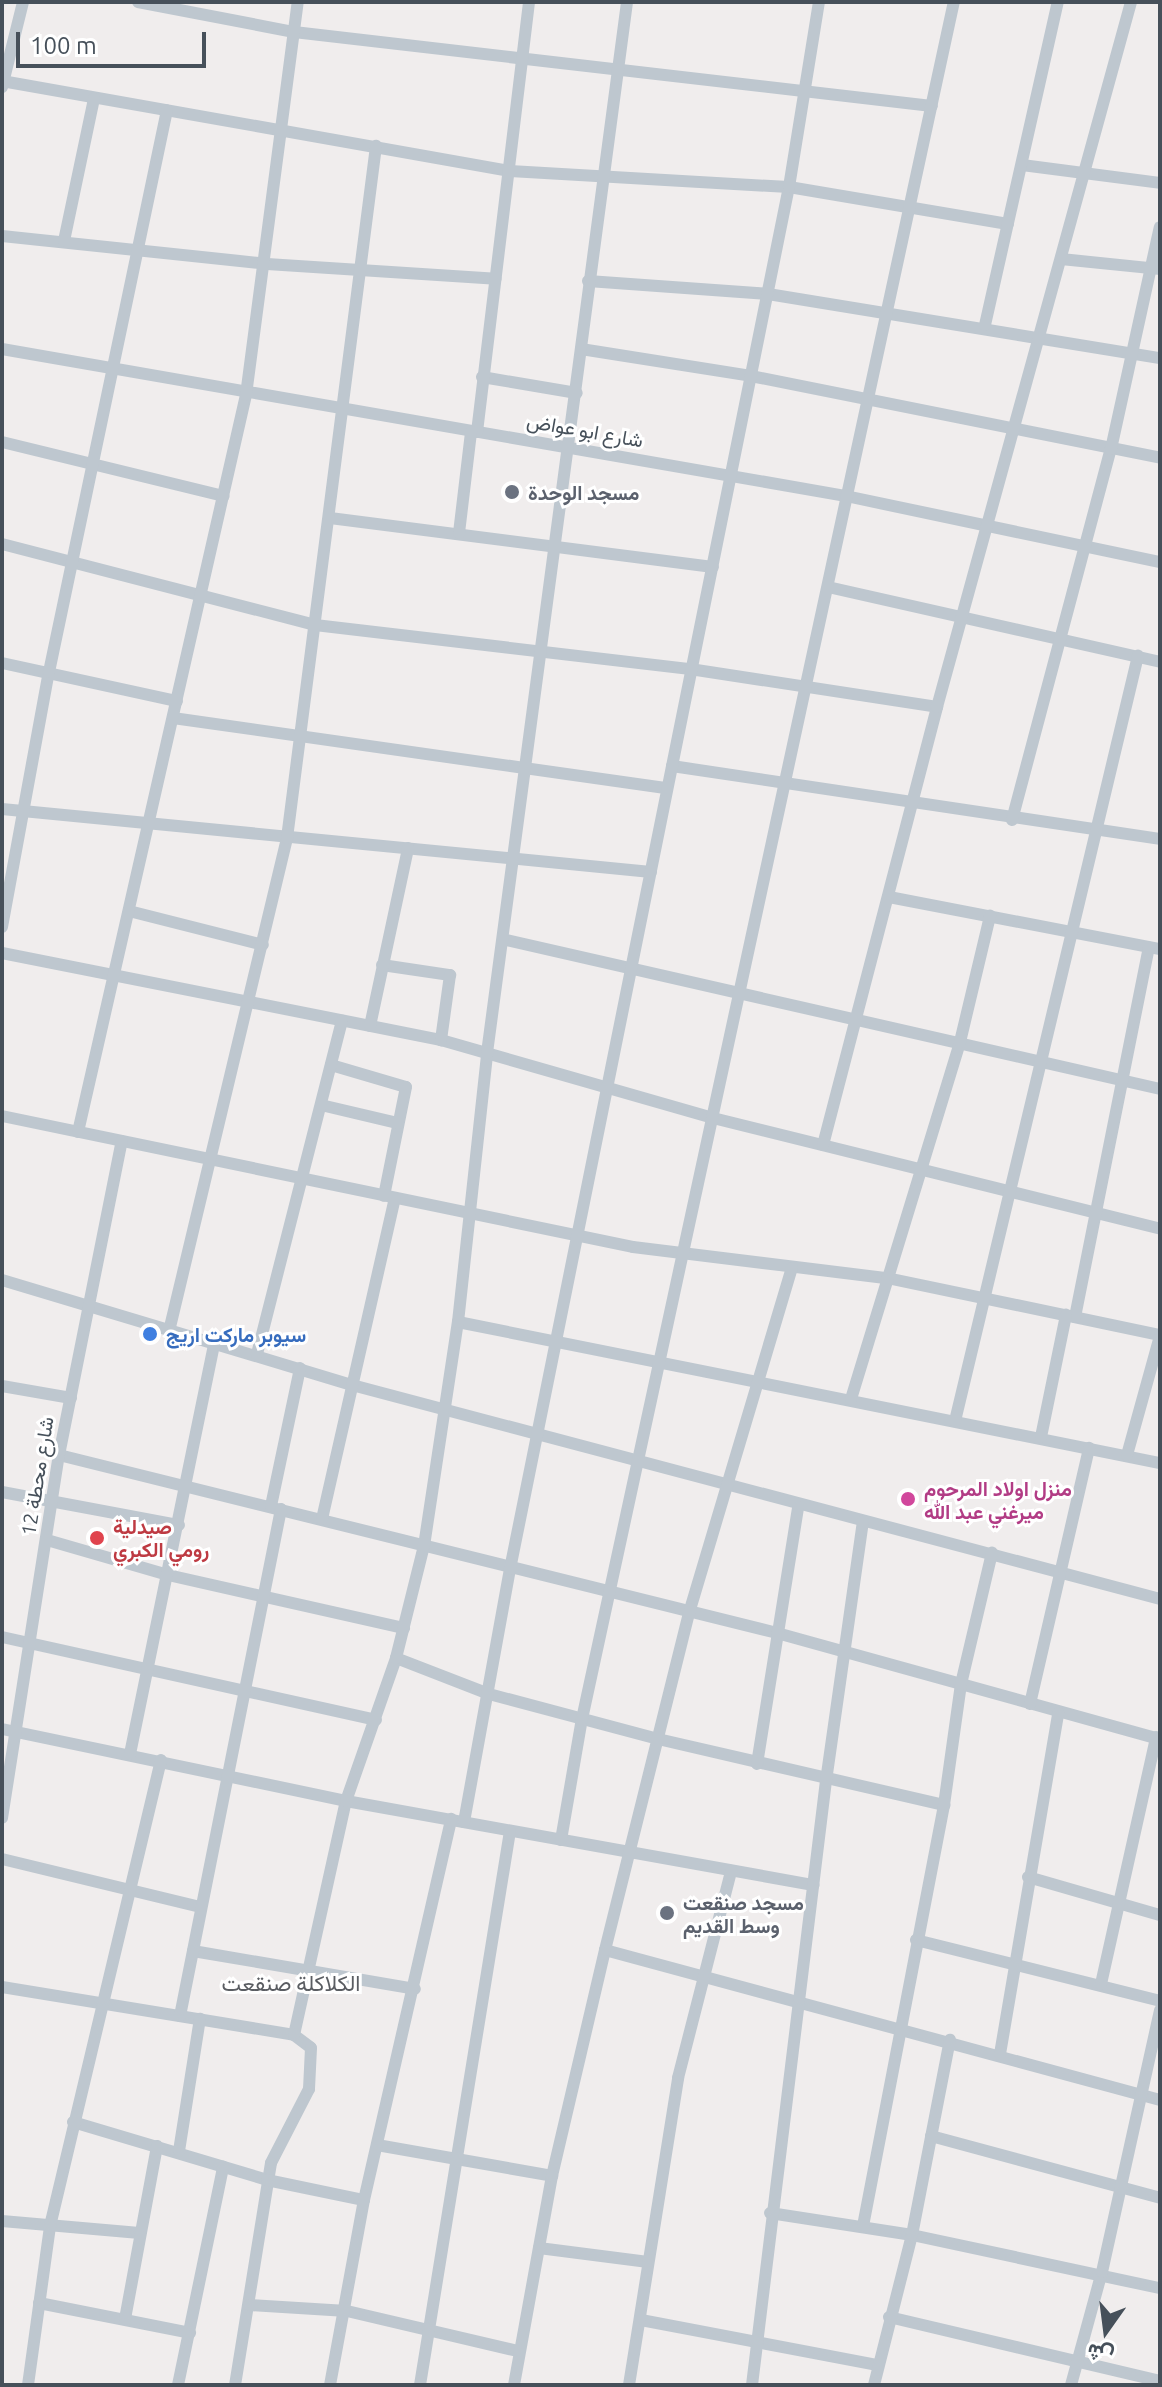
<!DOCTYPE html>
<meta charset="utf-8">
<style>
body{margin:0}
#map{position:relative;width:1162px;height:2387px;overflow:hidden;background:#f0eded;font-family:Ubuntu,Vazirmatn,sans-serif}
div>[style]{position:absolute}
.minor>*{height:12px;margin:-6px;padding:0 6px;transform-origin:6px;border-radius:6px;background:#bec7cf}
.dots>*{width:22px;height:22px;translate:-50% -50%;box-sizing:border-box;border:4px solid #fff;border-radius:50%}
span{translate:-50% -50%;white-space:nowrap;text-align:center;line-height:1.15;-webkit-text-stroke:6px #fff;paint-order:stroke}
.street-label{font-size:20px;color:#46505a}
.worship-label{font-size:20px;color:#5b616d;font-weight:700}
.left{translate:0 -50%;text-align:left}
.shop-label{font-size:20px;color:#366cbe;font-weight:700}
.hotel-label{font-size:20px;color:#b23c85;font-weight:700}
.health-label{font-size:20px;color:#be3a42;font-weight:700}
.neighbourhood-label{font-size:22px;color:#5a5d62}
.frame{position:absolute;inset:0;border:4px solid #46505a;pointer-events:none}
.north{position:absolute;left:1066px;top:2291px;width:80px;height:80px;-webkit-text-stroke:6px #fff;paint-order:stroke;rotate:194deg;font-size:22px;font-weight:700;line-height:32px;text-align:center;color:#46505a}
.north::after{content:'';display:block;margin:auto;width:28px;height:36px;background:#46505a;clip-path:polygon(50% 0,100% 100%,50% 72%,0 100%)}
.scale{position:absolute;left:16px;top:32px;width:190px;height:36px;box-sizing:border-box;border:4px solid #46505a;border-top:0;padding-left:10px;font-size:24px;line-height:28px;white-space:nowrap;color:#46505a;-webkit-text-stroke:6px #fff;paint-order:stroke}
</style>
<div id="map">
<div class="minor">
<div style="left:138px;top:2px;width:159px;rotate:10.9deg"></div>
<div style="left:294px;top:32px;width:642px;rotate:6.62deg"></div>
<div style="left:2px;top:81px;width:516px;rotate:10.05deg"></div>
<div style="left:510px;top:171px;width:279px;rotate:3.3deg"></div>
<div style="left:789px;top:187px;width:222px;rotate:9.6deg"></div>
<div style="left:2px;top:87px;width:88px;rotate:-76.1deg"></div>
<div style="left:1022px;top:165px;width:139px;rotate:7.4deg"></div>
<div style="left:2px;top:236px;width:266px;rotate:6deg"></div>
<div style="left:267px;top:264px;width:229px;rotate:3.7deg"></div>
<div style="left:64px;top:241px;width:145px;rotate:-78.1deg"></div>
<div style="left:1061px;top:259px;width:100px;rotate:5.8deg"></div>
<div style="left:588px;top:281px;width:180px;rotate:4.1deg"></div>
<div style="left:768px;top:294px;width:397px;rotate:9.3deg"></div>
<div style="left:985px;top:325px;width:331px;rotate:-77.3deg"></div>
<div style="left:2px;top:349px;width:857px;rotate:9.88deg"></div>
<div style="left:846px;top:496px;width:321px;rotate:11.9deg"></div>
<div style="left:581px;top:349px;width:172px;rotate:9deg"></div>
<div style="left:751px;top:376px;width:417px;rotate:11.3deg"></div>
<div style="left:482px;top:377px;width:96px;rotate:9.6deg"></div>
<div style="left:477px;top:432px;width:433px;rotate:-83.1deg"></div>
<div style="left:2px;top:442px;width:228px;rotate:13.7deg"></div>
<div style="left:330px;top:518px;width:386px;rotate:7.3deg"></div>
<div style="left:459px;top:533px;width:102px;rotate:-83.2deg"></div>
<div style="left:2px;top:544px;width:323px;rotate:14.5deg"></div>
<div style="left:315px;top:625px;width:378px;rotate:6.7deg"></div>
<div style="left:690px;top:669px;width:250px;rotate:8.7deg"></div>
<div style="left:828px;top:587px;width:340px;rotate:12.7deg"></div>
<div style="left:2px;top:663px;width:179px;rotate:12.3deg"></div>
<div style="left:173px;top:718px;width:499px;rotate:8.1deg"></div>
<div style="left:672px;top:766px;width:493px;rotate:8.5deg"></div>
<div style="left:2px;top:809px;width:652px;rotate:5.54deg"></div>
<div style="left:1012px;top:820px;width:384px;rotate:-75.1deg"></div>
<div style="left:1111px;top:449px;width:227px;rotate:-77.6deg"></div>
<div style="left:889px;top:897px;width:276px;rotate:10.9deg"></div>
<div style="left:129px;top:911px;width:138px;rotate:14.2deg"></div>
<div style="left:2px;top:927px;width:259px;rotate:-79.6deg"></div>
<div style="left:49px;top:672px;width:574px;rotate:-78.14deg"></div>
<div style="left:506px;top:940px;width:671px;rotate:12.83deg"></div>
<div style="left:2px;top:953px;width:448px;rotate:11.2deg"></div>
<div style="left:441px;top:1040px;width:283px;rotate:16deg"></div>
<div style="left:713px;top:1118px;width:461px;rotate:13.9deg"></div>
<div style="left:382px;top:965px;width:69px;rotate:8.4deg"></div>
<div style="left:450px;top:975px;width:66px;rotate:97.9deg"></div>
<div style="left:370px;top:1026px;width:182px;rotate:-77.9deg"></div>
<div style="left:331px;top:1065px;width:78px;rotate:16.3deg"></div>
<div style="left:406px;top:1087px;width:111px;rotate:101.4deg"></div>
<div style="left:321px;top:1105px;width:79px;rotate:13.2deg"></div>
<div style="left:2px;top:1116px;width:644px;rotate:11.73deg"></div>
<div style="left:633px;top:1247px;width:256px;rotate:7deg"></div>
<div style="left:887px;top:1278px;width:279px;rotate:11.8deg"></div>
<div style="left:78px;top:1132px;width:756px;rotate:-77.16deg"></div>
<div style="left:246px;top:395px;width:396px;rotate:-82.5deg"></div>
<div style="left:823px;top:1145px;width:453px;rotate:-75.4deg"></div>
<div style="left:937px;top:707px;width:731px;rotate:-74.61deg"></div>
<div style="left:2px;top:1280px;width:365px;rotate:16.7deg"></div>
<div style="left:352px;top:1385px;width:836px;rotate:14.83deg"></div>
<div style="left:1075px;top:1317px;width:377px;rotate:-78.7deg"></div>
<div style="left:458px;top:1322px;width:716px;rotate:11.36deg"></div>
<div style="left:170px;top:1327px;width:503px;rotate:-76.54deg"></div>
<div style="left:287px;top:838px;width:698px;rotate:-82.67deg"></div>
<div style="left:257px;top:1354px;width:344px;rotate:-75.7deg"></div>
<div style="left:2px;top:1386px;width:70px;rotate:9.9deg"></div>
<div style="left:851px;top:1399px;width:373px;rotate:-73deg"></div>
<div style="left:960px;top:1042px;width:130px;rotate:-76.6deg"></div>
<div style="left:955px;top:1421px;width:787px;rotate:-76.55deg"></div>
<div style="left:1041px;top:1437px;width:125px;rotate:-78.4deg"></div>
<div style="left:59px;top:1455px;width:740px;rotate:13.92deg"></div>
<div style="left:777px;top:1633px;width:397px;rotate:15.5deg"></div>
<div style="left:1127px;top:1455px;width:123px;rotate:-74.5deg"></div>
<div style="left:2px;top:1492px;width:180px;rotate:10.6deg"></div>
<div style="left:271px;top:1506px;width:141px;rotate:-78.1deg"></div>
<div style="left:322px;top:1519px;width:329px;rotate:-77.2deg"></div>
<div style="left:47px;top:1540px;width:126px;rotate:16.1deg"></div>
<div style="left:168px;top:1575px;width:242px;rotate:12.7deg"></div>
<div style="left:2px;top:1637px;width:383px;rotate:12.5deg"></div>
<div style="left:396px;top:1658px;width:100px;rotate:21.2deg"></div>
<div style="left:489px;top:1694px;width:175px;rotate:14.9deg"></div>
<div style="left:658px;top:1739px;width:294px;rotate:13deg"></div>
<div style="left:1030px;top:1704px;width:263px;rotate:-77deg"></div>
<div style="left:2px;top:1729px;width:351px;rotate:11.8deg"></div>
<div style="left:346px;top:1801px;width:475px;rotate:10.2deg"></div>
<div style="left:130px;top:1754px;width:422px;rotate:-78.4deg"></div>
<div style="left:757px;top:1764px;width:260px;rotate:-80.9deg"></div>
<div style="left:2px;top:1818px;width:367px;rotate:-81.1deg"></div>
<div style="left:59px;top:1455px;width:320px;rotate:-78.7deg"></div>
<div style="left:464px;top:1822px;width:257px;rotate:-79.7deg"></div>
<div style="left:510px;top:1569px;width:1410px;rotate:-78.59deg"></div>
<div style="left:789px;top:187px;width:187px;rotate:-80.8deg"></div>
<div style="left:561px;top:1840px;width:123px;rotate:-80.2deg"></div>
<div style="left:582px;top:1719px;width:1757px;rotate:-77.78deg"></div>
<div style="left:2px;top:1859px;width:204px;rotate:13.6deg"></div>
<div style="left:1028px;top:1877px;width:137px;rotate:16.1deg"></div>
<div style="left:916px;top:1940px;width:252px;rotate:14deg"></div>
<div style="left:605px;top:1950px;width:575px;rotate:15.12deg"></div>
<div style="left:193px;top:1951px;width:225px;rotate:9.7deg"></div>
<div style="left:1101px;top:1984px;width:253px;rotate:-77.4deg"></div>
<div style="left:2px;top:1987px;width:296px;rotate:9.3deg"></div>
<div style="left:294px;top:2035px;width:21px;rotate:37deg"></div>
<div style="left:311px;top:2048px;width:41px;rotate:92.8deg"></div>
<div style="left:309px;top:2089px;width:83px;rotate:117.2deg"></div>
<div style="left:271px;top:2163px;width:225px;rotate:99.2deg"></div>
<div style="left:180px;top:2016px;width:517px;rotate:-78.73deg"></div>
<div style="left:294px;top:2035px;width:240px;rotate:-77.5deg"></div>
<div style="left:346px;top:1801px;width:151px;rotate:-70.7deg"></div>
<div style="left:396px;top:1658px;width:115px;rotate:-76deg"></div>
<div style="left:424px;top:1546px;width:227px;rotate:-81.4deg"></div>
<div style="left:458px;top:1322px;width:271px;rotate:-83.8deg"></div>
<div style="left:487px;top:1053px;width:1060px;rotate:-82.41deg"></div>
<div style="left:1000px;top:2054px;width:346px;rotate:-80.3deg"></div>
<div style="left:73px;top:2122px;width:202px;rotate:16.6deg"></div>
<div style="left:267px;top:2180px;width:99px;rotate:11.7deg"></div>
<div style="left:931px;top:2136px;width:237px;rotate:15.1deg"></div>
<div style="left:377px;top:2145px;width:178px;rotate:10deg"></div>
<div style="left:179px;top:2151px;width:134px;rotate:-81deg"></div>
<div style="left:770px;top:2213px;width:144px;rotate:8.8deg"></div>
<div style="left:912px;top:2235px;width:254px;rotate:12.1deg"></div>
<div style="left:2px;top:2221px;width:138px;rotate:5deg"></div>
<div style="left:863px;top:2226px;width:429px;rotate:-79.1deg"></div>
<div style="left:944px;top:1805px;width:122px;rotate:-82deg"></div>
<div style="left:961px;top:1684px;width:135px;rotate:-76.7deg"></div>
<div style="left:539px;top:2248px;width:110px;rotate:7.3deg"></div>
<div style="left:39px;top:2303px;width:154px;rotate:11.2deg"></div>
<div style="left:249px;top:2305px;width:98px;rotate:3.5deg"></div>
<div style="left:347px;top:2311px;width:175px;rotate:13.2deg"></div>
<div style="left:889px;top:2317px;width:278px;rotate:13.3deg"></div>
<div style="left:125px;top:2319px;width:176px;rotate:-79.5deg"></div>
<div style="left:641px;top:2320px;width:241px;rotate:10.8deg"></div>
<div style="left:28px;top:2385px;width:161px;rotate:-82.1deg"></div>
<div style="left:50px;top:2226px;width:479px;rotate:-76.6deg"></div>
<div style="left:178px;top:2385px;width:223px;rotate:-78.3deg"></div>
<div style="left:330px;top:2385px;width:188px;rotate:-79.6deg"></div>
<div style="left:364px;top:2200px;width:391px;rotate:-77.1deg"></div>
<div style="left:420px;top:2385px;width:561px;rotate:-80.77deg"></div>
<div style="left:514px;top:2385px;width:212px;rotate:-79.7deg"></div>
<div style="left:552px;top:2176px;width:232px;rotate:-76.8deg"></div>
<div style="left:605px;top:1950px;width:347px;rotate:-76deg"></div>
<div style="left:689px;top:1613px;width:360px;rotate:-73.4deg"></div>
<div style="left:629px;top:2385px;width:311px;rotate:-80.9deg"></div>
<div style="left:678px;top:2078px;width:214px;rotate:-75.6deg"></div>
<div style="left:752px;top:2385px;width:609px;rotate:-83.02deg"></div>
<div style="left:826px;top:1781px;width:262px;rotate:-81.9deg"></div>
<div style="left:874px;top:2385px;width:155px;rotate:-75.8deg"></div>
<div style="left:912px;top:2235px;width:199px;rotate:-79deg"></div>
<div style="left:1071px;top:2385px;width:117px;rotate:-74.7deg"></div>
<div style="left:1102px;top:2272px;width:268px;rotate:-77.5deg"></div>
</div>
<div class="dots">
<div style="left:512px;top:492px;background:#6b7280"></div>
<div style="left:150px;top:1334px;background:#3f7fe0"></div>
<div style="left:908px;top:1499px;background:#d1479c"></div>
<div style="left:97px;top:1538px;background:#e0444e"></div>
<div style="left:667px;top:1913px;background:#6b7280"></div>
</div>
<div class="street-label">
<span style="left:585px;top:430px;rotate:10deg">شارع ابو عواض</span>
<span style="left:37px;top:1476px;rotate:-81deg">شارع محطة 12</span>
</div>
<div class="worship-label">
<span class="left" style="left:528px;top:492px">مسجد الوحدة</span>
<span class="left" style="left:683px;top:1914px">مسجد صنقعت<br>وسط القديم</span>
</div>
<div class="shop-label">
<span class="left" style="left:166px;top:1334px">سيوبر ماركت اريج</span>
</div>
<div class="hotel-label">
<span class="left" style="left:924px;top:1500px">منزل اولاد المرحوم<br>ميرغني عبد الله</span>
</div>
<div class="health-label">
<span class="left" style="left:113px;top:1538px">صيدلية<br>رومي الكبري</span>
</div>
<div class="neighbourhood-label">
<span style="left:291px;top:1983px">الكلاكلة صنقعت</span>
</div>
<div class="frame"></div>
<div class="north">ش</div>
<div class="scale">100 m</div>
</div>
